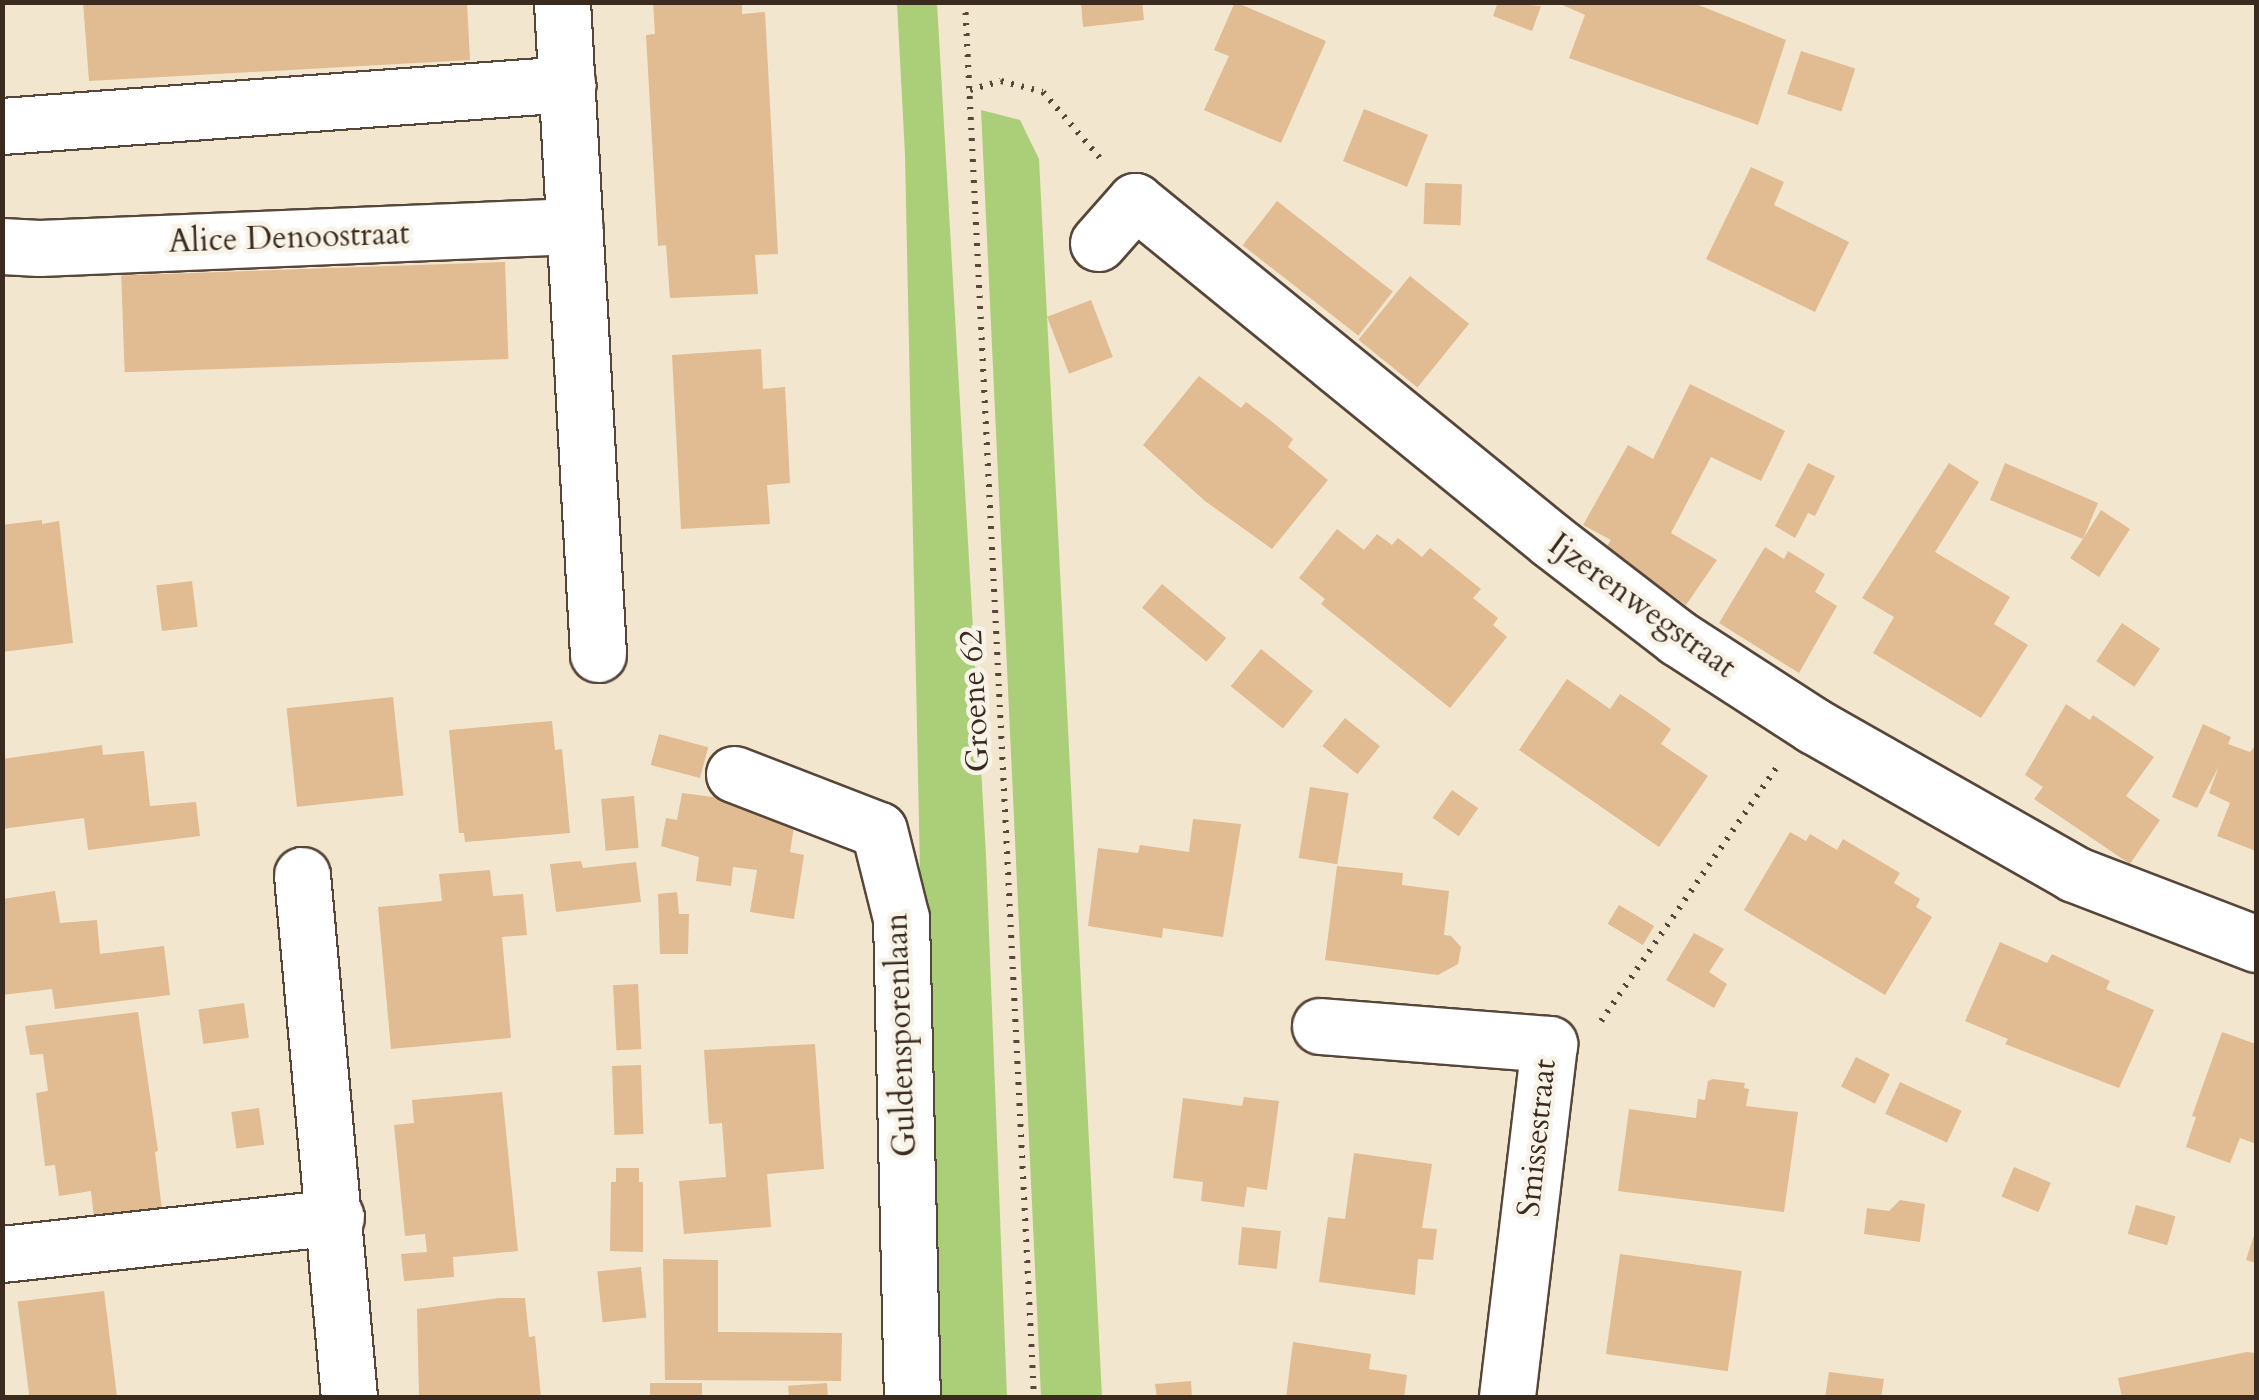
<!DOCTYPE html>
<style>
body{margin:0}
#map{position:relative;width:2259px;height:1400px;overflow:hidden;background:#f3e6cf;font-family:Cardo,serif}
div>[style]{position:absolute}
.green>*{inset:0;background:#aacf78}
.building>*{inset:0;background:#e1bb91;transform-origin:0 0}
.path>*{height:6px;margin-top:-3px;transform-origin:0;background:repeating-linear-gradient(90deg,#574639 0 2.5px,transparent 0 10.5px)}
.roads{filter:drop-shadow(2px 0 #574639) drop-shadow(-2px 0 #574639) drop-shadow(0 2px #574639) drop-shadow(0 -2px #574639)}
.street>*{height:55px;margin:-27.5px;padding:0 27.5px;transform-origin:27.5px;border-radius:27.5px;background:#fff}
span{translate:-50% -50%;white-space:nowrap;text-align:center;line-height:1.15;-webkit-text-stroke:9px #f7f3e8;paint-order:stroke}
.street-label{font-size:32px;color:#3b2a1e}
.frame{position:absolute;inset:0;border:5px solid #3b2a1e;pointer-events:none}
</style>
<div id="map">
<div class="green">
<div style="clip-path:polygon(897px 3px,937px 3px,986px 855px,1007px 1397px,931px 1397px,905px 155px)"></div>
<div style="clip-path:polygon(981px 110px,1020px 120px,1039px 159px,1102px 1397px,1041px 1397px)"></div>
</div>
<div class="building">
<div style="clip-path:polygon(83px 2px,467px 2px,470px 60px,89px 81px)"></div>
<div style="clip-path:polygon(653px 2px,742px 2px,742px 14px,765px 12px,778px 254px,755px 255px,758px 294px,670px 298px,666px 245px,658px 246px,652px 141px,646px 35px,655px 34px)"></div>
<div style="clip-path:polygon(1081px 2px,1142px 2px,1144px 20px,1083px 27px)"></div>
<div style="clip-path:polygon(1235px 2px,1326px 41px,1281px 143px,1204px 110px,1229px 56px,1214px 50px)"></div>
<div style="clip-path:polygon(1498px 2px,1541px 6px,1532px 31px,1493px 16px)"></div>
<div style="clip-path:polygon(1556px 2px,1691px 2px,1786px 40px,1758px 125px,1569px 58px,1585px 15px)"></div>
<div style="left:1801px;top:51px;width:57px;height:45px;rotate:18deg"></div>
<div style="left:1364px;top:109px;width:69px;height:56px;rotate:22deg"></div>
<div style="clip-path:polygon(1751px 167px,1784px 182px,1774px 205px,1849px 242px,1815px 312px,1706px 259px)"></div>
<div style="left:1425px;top:183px;width:37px;height:41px;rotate:2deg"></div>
<div style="left:1277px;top:201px;width:147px;height:56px;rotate:38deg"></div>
<div style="left:505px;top:262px;width:97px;height:384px;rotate:88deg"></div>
<div style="left:1410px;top:276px;width:76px;height:82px;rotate:39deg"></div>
<div style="left:1091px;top:300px;width:61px;height:47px;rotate:69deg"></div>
<div style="clip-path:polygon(761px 349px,763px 389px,785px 387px,790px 483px,767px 485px,770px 524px,681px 529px,672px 355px)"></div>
<div style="clip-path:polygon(1199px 376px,1241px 408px,1246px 402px,1270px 420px,1293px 439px,1288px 447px,1328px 480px,1272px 549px,1205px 501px,1143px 445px)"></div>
<div style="clip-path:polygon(1690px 384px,1785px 431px,1761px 481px,1711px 457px,1671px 533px,1717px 560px,1686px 605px,1605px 549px,1611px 540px,1583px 525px,1628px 445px,1653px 459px)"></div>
<div style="clip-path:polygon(1808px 463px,1835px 476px,1815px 516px,1808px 513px,1795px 538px,1775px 526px)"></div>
<div style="clip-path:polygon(1949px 463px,1979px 482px,1935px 552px,2010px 597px,1994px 624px,2028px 645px,1981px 718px,1873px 653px,1894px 617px,1862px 598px)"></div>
<div style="clip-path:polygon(2005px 463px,2098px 503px,2083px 539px,2101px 510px,2130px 529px,2099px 577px,2070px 558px,2083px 539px,1990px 500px)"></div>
<div style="clip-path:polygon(42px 520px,42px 524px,59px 521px,73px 643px,2px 652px,2px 525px)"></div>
<div style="clip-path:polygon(1337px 529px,1364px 550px,1377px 534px,1392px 545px,1398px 538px,1422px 557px,1430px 548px,1481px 589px,1473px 598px,1498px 618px,1493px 625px,1507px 637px,1450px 708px,1321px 604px,1325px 599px,1299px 578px)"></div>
<div style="clip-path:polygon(1765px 547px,1784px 559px,1788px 551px,1825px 574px,1815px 592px,1837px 606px,1799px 673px,1719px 623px)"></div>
<div style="left:192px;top:581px;width:46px;height:36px;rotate:83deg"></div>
<div style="left:1162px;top:584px;width:84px;height:31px;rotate:40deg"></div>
<div style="left:2122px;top:623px;width:46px;height:46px;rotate:34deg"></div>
<div style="left:1261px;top:649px;width:67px;height:48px;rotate:39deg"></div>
<div style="clip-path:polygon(1567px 679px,1610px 709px,1620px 694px,1646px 711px,1671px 729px,1661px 744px,1708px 776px,1659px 847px,1519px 750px)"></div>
<div style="left:393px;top:697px;width:99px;height:107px;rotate:84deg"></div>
<div style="clip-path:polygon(2066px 704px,2090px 720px,2093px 715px,2154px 757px,2126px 796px,2160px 820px,2130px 864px,2034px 799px,2043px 787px,2025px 775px)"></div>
<div style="left:1345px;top:718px;width:45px;height:36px;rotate:39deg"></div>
<div style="clip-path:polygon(552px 721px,555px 750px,562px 749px,570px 833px,465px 842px,464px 833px,459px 833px,449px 730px)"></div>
<div style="clip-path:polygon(2203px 724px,2231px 737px,2228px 744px,2250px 752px,2256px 745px,2256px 851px,2217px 836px,2230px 803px,2209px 793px,2219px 766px,2197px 808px,2172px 797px)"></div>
<div style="left:659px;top:734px;width:51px;height:32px;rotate:15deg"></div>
<div style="clip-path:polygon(102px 745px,103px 755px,144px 751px,150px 806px,196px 802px,200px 836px,88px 850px,84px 818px,2px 829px,2px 759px)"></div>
<div style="left:1310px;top:787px;width:39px;height:72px;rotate:9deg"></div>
<div style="left:1452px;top:790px;width:32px;height:34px;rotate:35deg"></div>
<div style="clip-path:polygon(682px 793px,797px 808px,790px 852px,804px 855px,794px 919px,750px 912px,757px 870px,733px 867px,731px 886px,696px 881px,699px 857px,661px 846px,666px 818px,677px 820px)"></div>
<div style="left:634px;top:796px;width:52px;height:33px;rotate:85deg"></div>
<div style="clip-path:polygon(1193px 819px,1241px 824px,1223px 937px,1163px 928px,1162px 938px,1088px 926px,1098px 848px,1138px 853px,1140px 845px,1189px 852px)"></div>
<div style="clip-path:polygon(1790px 832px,1806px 841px,1810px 834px,1837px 850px,1843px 839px,1900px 873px,1894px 883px,1920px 899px,1916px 907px,1932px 917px,1885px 995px,1744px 910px)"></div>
<div style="clip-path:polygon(581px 861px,583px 868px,636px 862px,641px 902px,556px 912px,550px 864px)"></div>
<div style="clip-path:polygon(1337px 866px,1403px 873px,1402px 885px,1449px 891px,1444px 935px,1451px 936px,1461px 947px,1458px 964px,1438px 975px,1325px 960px)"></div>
<div style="clip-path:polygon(490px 870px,493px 896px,523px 894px,527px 935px,502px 937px,511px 1038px,391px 1049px,378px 907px,442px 901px,439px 874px)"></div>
<div style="clip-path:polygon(55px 891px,60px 923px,97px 920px,100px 954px,164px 946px,170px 995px,55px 1009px,52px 989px,2px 995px,2px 899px)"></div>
<div style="clip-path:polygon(677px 892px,679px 914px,689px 914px,688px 954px,660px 954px,658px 894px)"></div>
<div style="left:1619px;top:905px;width:41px;height:22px;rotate:31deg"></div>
<div style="clip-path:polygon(1694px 933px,1724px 949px,1709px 972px,1727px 984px,1714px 1008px,1666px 980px)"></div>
<div style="clip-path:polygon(2000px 942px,2047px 963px,2052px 954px,2110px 981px,2106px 989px,2154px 1010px,2119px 1088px,2005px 1044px,2008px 1039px,1965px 1021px)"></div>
<div style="left:638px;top:984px;width:65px;height:25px;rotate:87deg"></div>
<div style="left:244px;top:1003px;width:35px;height:46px;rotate:82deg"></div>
<div style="clip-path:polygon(138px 1012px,158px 1151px,155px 1152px,162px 1210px,94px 1218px,91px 1191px,59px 1196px,55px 1165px,45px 1166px,36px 1093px,48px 1091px,43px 1054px,30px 1055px,25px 1026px)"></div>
<div style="clip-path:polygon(2222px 1032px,2256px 1044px,2256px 1144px,2240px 1138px,2230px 1163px,2186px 1147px,2196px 1117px,2192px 1116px)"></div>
<div style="clip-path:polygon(815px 1044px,824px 1169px,767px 1174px,771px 1227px,684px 1234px,679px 1181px,726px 1177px,722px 1123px,709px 1124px,704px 1050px)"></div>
<div style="left:1856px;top:1057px;width:38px;height:33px;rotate:27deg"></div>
<div style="left:641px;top:1065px;width:69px;height:29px;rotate:88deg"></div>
<div style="clip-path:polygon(1713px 1079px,1745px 1083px,1744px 1088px,1749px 1089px,1746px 1106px,1798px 1112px,1784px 1212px,1618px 1191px,1629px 1109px,1696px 1118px,1698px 1099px,1705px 1100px,1708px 1081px)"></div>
<div style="left:1900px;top:1082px;width:68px;height:35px;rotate:25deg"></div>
<div style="clip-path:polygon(502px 1092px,518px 1251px,453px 1257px,454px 1277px,404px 1281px,401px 1254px,427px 1252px,425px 1234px,405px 1236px,394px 1125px,414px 1123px,412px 1100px)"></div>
<div style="clip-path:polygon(1244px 1097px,1279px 1101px,1267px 1190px,1247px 1187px,1244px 1207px,1201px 1201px,1203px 1182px,1173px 1178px,1183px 1098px,1242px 1106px)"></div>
<div style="left:259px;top:1108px;width:37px;height:28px;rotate:82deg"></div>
<div style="clip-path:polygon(1354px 1153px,1432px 1164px,1422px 1228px,1437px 1229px,1433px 1260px,1418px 1259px,1415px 1295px,1319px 1282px,1328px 1217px,1345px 1219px)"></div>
<div style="left:2014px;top:1167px;width:40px;height:32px;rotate:23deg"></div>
<div style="clip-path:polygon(616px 1168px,639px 1168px,639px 1182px,643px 1182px,643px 1252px,610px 1251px,611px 1182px,616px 1182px)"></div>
<div style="clip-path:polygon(1900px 1200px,1925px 1204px,1920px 1242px,1864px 1234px,1867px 1208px,1889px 1211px)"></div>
<div style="left:2136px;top:1205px;width:41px;height:30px;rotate:16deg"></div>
<div style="left:1242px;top:1227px;width:39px;height:38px;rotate:6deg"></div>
<div style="clip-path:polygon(2256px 1229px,2256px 1263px,2246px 1260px)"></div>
<div style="left:1620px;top:1254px;width:123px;height:101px;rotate:8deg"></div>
<div style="clip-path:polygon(663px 1259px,718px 1260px,718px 1332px,842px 1333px,841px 1381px,665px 1380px)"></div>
<div style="left:641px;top:1267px;width:51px;height:44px;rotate:84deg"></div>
<div style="left:104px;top:1291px;width:108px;height:87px;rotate:83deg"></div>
<div style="clip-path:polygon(499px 1298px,525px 1298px,529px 1337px,535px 1336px,541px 1398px,419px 1398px,417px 1309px)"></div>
<div style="clip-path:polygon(1293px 1342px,1371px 1354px,1369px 1369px,1407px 1375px,1404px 1398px,1286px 1398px)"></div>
<div style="clip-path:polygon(2247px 1352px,2256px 1353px,2256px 1398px,2122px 1398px,2118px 1378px)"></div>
<div style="clip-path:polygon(1829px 1372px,1884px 1379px,1881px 1398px,1825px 1398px)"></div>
<div style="clip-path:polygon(1191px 1381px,1192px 1398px,1157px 1398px,1155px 1384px)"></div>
<div style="left:650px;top:1383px;width:52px;height:15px"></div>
<div style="left:827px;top:1383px;width:15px;height:39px;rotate:86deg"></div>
</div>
<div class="path">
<div style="left:965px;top:2px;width:1398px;rotate:87.17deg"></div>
<div style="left:970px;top:90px;width:32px;rotate:-16deg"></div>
<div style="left:1001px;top:81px;width:43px;rotate:14.7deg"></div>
<div style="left:1043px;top:92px;width:87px;rotate:49.2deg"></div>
<div style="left:1601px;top:1021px;width:308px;rotate:-55.3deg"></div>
</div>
<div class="roads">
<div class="street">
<div style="left:562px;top:2px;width:653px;rotate:86.84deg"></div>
<div style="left:2px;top:126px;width:567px;rotate:-4.25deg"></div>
<div style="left:1098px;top:243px;width:56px;rotate:-48.6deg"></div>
<div style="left:1135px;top:201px;width:538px;rotate:39.19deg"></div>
<div style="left:1552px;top:541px;width:159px;rotate:37.6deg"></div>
<div style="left:1678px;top:638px;width:162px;rotate:32.9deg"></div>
<div style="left:1814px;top:726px;width:299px;rotate:29.6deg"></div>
<div style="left:2074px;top:874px;width:195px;rotate:21deg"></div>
<div style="left:2px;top:246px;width:37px;rotate:3deg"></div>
<div style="left:39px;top:248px;width:536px;rotate:-2.35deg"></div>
<div style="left:734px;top:774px;width:155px;rotate:21.1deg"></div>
<div style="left:879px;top:830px;width:91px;rotate:76deg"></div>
<div style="left:901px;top:918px;width:480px;rotate:88.7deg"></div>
<div style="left:302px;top:875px;width:525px;rotate:84.86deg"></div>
<div style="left:1320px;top:1026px;width:230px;rotate:4.5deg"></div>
<div style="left:1549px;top:1044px;width:356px;rotate:96.8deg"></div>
<div style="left:2px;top:1254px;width:336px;rotate:-6.3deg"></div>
</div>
</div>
<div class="street-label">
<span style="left:289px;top:238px;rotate:-2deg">Alice Denoostraat</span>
<span style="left:1642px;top:606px;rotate:36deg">Ijzerenwegstraat</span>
<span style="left:975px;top:701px;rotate:-93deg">Groene 62</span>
<span style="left:901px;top:1035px;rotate:-92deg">Guldensporenlaan</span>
<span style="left:1537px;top:1138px;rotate:-84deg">Smissestraat</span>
</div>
<div class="frame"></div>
</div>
